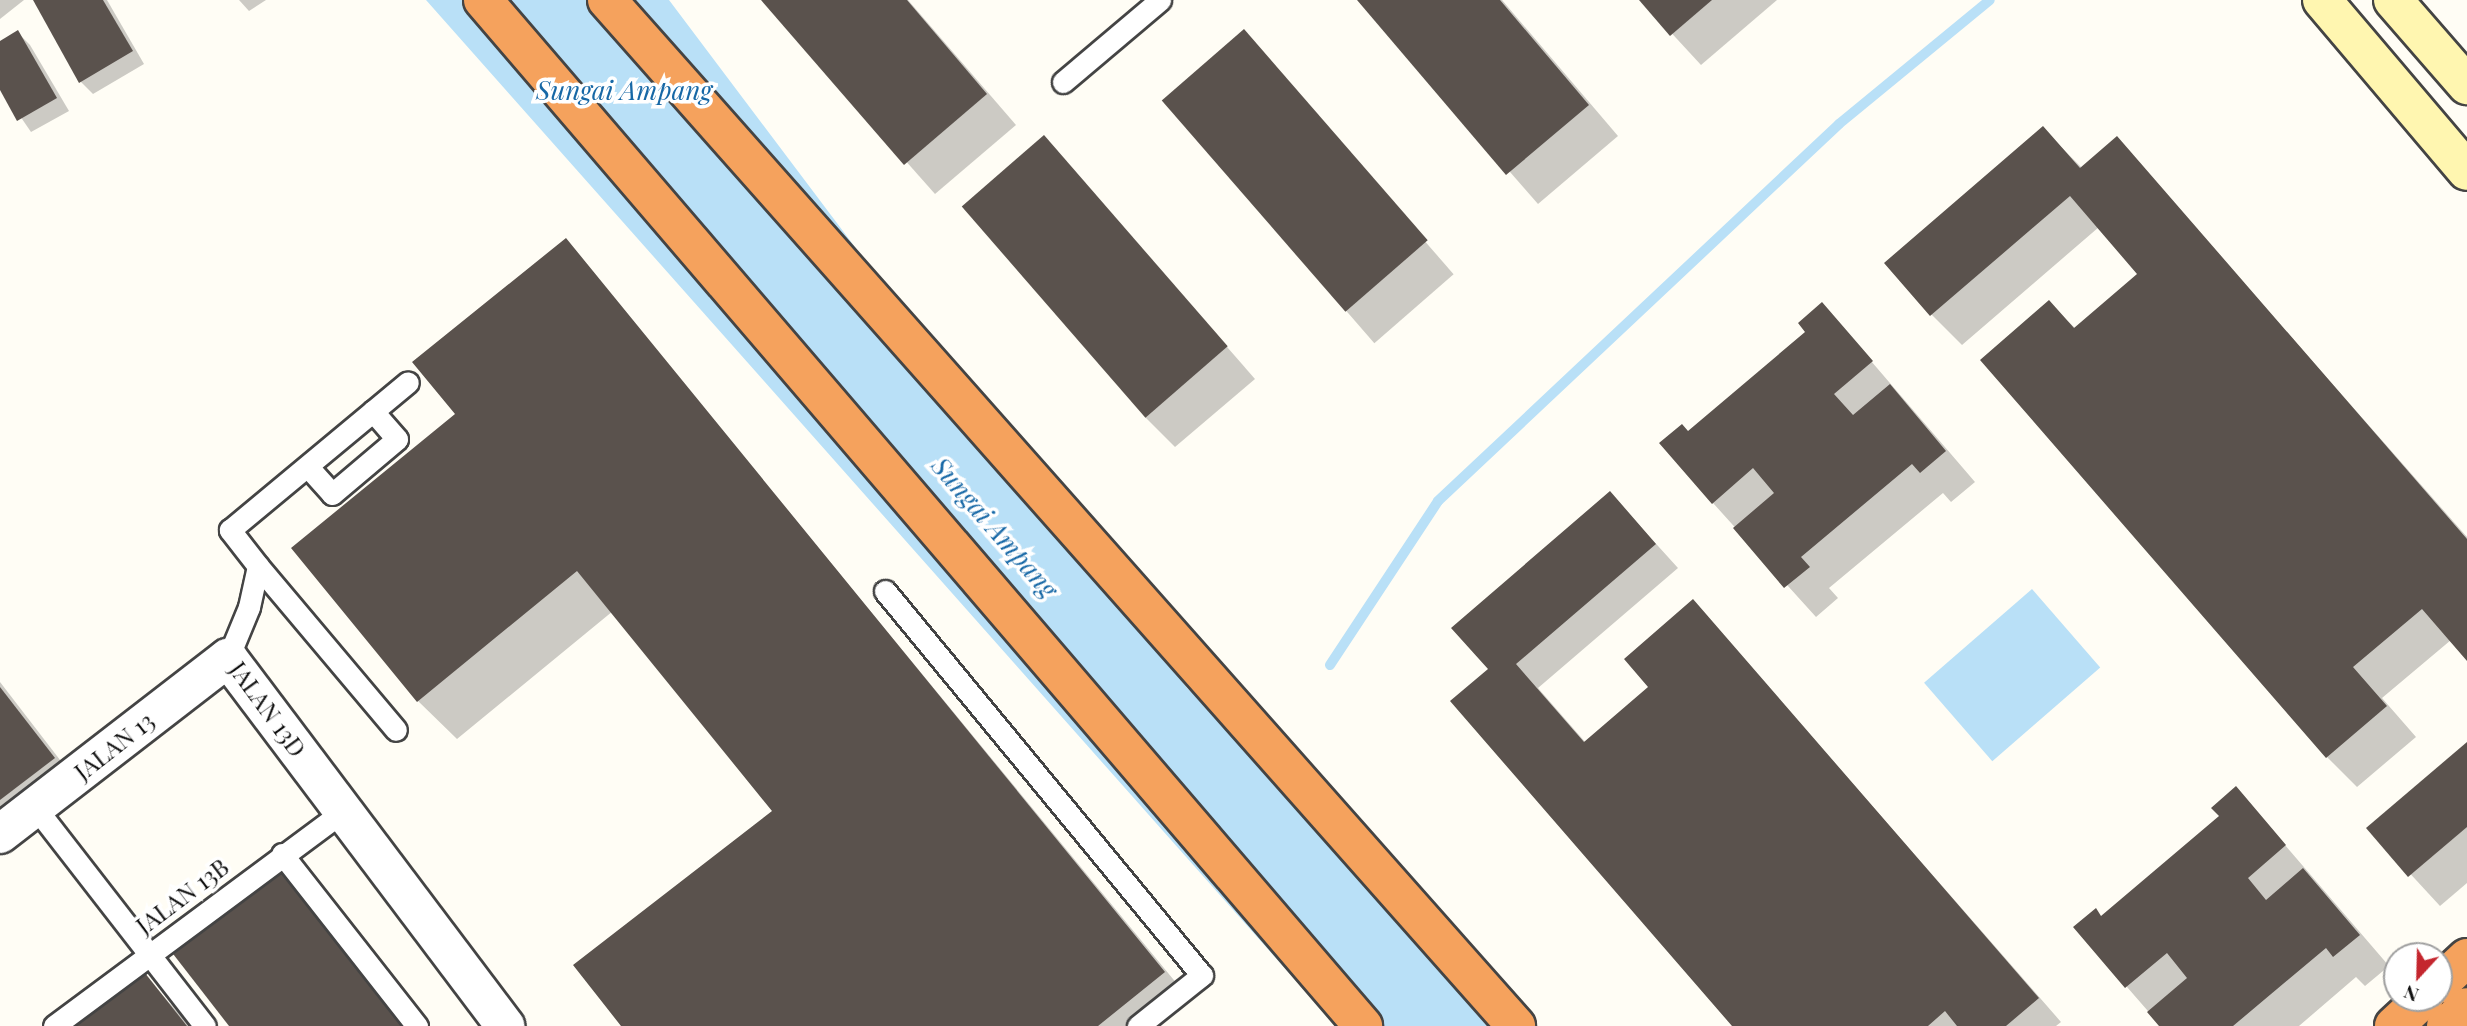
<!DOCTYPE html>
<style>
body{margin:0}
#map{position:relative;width:2467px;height:1026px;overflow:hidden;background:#fffdf5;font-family:"Playfair Display",serif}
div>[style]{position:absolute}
.water>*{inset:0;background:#b9e0f7;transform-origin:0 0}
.shadow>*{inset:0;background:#0003;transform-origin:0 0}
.stream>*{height:10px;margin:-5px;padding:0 5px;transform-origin:5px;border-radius:5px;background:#b9e0f7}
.building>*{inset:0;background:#5a524d;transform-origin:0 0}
.roads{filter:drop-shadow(2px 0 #444) drop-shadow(-2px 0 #444) drop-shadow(0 2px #444) drop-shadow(0 -2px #444)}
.lane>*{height:21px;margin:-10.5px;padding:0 10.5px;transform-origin:10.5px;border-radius:10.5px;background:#fff}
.street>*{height:38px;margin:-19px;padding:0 19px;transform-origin:19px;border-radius:19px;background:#fff}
.secondary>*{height:38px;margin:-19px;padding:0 19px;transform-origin:19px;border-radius:19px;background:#fff6b0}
.highway>*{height:38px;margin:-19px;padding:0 19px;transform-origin:19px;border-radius:19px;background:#f5a25d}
span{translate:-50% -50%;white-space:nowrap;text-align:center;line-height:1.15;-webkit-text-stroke:7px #fff;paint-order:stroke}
.street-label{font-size:24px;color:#111}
.water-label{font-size:26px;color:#1768a6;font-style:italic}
.north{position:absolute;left:2383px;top:942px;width:70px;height:70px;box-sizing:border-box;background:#fff;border:2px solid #a0a0a0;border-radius:50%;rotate:202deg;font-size:19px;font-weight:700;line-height:28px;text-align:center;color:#111}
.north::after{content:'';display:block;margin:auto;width:24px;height:32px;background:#c4262e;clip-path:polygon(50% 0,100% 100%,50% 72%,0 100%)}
</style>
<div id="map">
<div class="water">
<div style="clip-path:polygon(426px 0,669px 0,1187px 688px,1392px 868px,1534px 1026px,1336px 1026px)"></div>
<div style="left:2032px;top:589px;width:104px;height:143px;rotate:49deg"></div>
</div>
<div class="shadow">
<div style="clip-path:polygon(0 0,24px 0,0 19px)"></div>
<div style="clip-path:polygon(36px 0,107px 0,144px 64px,93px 94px,80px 81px)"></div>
<div style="clip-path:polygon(239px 0,266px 0,249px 11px)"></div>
<div style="clip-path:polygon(763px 0,908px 0,1016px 125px,935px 194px)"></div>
<div style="clip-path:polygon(1359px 0,1502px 0,1618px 136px,1538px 204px)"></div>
<div style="clip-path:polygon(1641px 0,1777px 0,1701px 65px)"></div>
<div style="left:1243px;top:32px;width:321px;height:105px;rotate:49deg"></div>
<div style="clip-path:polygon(18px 33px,30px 45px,69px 111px,31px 132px,0 87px,0 43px)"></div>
<div style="clip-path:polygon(2043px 129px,2082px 168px,2117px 139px,2467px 537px,2467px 658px,2451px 640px,2382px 698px,2416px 737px,2357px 787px,2327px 757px,2049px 303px,2076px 329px,2140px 274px,2099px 227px,1962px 345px,1931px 314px)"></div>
<div style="clip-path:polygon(1044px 137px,1255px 379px,1175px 447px,1145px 417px)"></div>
<div style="clip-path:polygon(565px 240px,1187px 996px,1150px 1026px,624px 1026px,774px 811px,613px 611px,457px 739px,418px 701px,458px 415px)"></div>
<div style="clip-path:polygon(1822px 304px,1975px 482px,1951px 502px,1943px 493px,1829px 588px,1838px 598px,1816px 617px,1713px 503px,1688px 433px,1808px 332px)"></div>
<div style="clip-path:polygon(1610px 493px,1678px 568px,1538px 688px,1586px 743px,1651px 687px,1693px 601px,2061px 1022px,2056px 1026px,1735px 1026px,1490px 670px)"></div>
<div style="clip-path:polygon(0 682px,77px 782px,0 841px)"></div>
<div style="clip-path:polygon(2467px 745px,2467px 883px,2440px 906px,2369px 829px)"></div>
<div style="clip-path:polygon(2236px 788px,2389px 966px,2365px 986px,2356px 977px,2299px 1026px,2161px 1026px,2127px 987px,2102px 917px,2222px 816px)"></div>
<div style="clip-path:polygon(302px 888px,406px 1026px,231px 1026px)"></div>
<div style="clip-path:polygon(141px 971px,190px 1026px,73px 1026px)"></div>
</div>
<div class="stream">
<div style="left:1330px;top:665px;width:196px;rotate:-56.6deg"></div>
<div style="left:1438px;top:501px;width:550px;rotate:-43.23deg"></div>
<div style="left:1839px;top:124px;width:195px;rotate:-39.4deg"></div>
</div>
<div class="building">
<div style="clip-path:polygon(33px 0,103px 0,133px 51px,79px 83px)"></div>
<div style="clip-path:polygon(761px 0,907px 0,987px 94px,904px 165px)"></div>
<div style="clip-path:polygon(1357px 0,1500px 0,1589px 105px,1506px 175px)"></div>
<div style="clip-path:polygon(1639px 0,1712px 0,1670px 36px)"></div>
<div style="left:1244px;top:29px;width:280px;height:109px;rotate:49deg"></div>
<div style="clip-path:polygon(18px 30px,57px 98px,17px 121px,0 90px,0 41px)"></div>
<div style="clip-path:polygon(2043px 126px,2080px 168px,2117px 136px,2467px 539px,2467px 661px,2422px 609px,2353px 667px,2387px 706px,2326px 758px,1980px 360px,2049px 300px,2074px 328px,2137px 274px,2070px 196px,1930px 316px,1884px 263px)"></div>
<div style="left:1044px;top:135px;width:280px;height:109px;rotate:49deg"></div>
<div style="clip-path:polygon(566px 238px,1165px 972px,1098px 1026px,621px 1026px,573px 965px,772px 811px,577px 571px,417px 702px,291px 548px,455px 414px,412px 362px)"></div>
<div style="clip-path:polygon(1822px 302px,1873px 361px,1834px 394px,1853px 415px,1890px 384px,1946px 451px,1920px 473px,1912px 464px,1801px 557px,1810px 567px,1784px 588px,1733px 528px,1774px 493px,1753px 468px,1712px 504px,1659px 443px,1682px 424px,1688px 431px,1805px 332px,1798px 323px)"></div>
<div style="clip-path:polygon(1610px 491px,1656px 544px,1516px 664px,1584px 742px,1648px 687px,1624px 659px,1693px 599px,2039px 998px,2006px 1026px,1957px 1026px,1945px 1011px,1928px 1026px,1732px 1026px,1450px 701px,1488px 669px,1451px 628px)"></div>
<div style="clip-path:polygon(0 687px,55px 758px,0 800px)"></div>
<div style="clip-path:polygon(2467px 742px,2467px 827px,2408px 877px,2366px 828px)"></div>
<div style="clip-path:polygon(2236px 786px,2286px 845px,2248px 878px,2266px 900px,2303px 868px,2360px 935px,2333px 957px,2326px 948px,2233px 1026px,2159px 1026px,2147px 1012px,2187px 978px,2167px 953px,2125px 988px,2073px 927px,2096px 908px,2101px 916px,2219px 816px,2211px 808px)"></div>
<div style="clip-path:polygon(279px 863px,402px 1026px,229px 1026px,170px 950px)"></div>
<div style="clip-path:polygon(141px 968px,187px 1026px,71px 1026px)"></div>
</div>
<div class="roads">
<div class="lane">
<div style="left:1063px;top:82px;width:127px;rotate:-40.2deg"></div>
<div style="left:308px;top:467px;width:36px;rotate:48deg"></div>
<div style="left:332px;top:494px;width:85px;rotate:-40.2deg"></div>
<div style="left:397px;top:439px;width:37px;rotate:-131deg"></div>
<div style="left:258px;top:566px;width:214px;rotate:49.9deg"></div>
<div style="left:885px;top:591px;width:498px;rotate:50.5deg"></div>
<div style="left:1202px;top:975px;width:82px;rotate:141.4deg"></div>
<div style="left:228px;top:658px;width:55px;rotate:-67.6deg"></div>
<div style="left:249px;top:607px;width:42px;rotate:-77.6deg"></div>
<div style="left:258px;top:566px;width:46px;rotate:-127.9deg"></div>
<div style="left:230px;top:530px;width:231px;rotate:-39.7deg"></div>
<div style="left:35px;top:807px;width:277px;rotate:52.2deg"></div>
<div style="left:282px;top:854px;width:219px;rotate:51.9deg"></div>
<div style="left:54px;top:1026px;width:360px;rotate:-36.6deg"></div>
</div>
<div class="street">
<div style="left:0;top:834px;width:288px;rotate:-37.7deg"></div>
<div style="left:228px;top:658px;width:461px;rotate:53deg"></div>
</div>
<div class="secondary">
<div style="left:2322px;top:0;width:224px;rotate:49.7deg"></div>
<div style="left:2393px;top:0;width:113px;rotate:49deg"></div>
</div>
<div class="highway">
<div style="left:483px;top:0;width:1352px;rotate:49.38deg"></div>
<div style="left:607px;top:0;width:1371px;rotate:48.46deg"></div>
<div style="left:2439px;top:984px;width:38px;rotate:-43deg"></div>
<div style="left:2394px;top:1026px;width:41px;rotate:-43deg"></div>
<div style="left:2446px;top:1026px;width:28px;rotate:-42deg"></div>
</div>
</div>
<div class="street-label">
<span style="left:268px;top:709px;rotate:54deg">JALAN 13D</span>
<span style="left:114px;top:746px;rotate:-38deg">JALAN 13</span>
<span style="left:182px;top:896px;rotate:-37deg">JALAN 13B</span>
</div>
<div class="water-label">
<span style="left:624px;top:90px">Sungai Ampang</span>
<span style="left:995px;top:527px;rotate:49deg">Sungai Ampang</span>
</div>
<div class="north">N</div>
</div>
